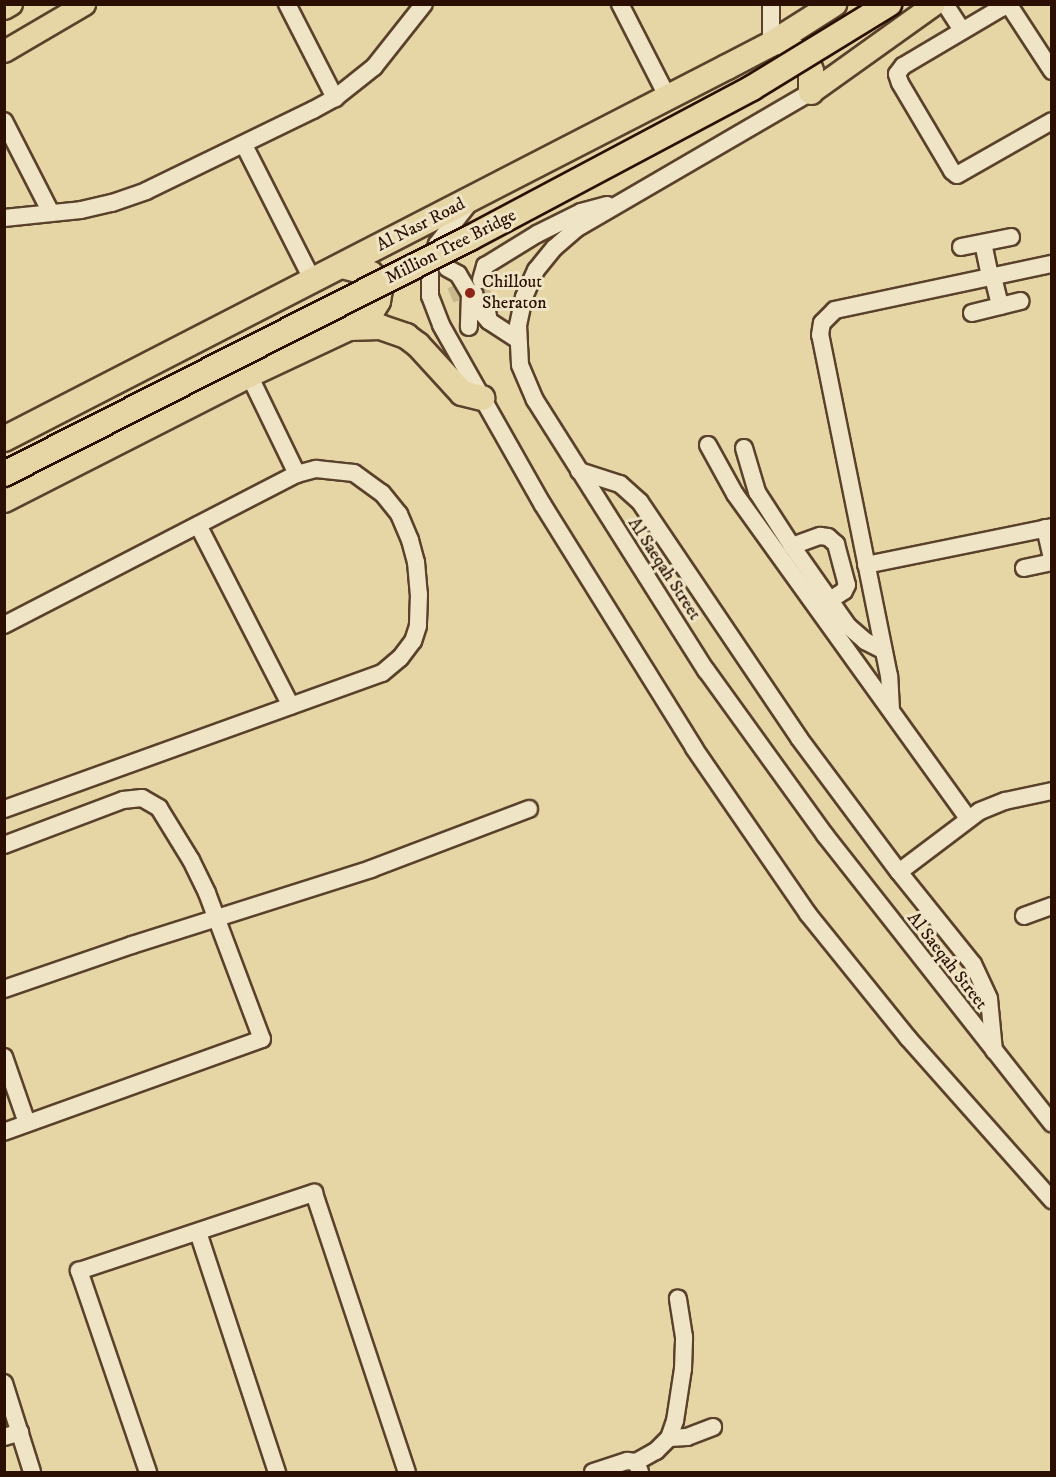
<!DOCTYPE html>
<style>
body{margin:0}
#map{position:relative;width:1056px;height:1477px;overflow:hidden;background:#e6d6a6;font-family:"IM FELL DW Pica",serif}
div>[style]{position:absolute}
.minor-tunnel>*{height:16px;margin-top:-8px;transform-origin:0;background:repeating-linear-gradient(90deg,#cab88d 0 16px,transparent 0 24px)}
.roads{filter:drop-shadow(2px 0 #5a412b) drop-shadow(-2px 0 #5a412b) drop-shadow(0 2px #5a412b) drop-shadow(0 -2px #5a412b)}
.minor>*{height:16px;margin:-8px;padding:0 8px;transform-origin:8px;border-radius:8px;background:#efe4c5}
.major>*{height:21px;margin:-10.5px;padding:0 10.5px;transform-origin:10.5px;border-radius:10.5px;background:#e6d6a6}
.highway>*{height:24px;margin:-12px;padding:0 12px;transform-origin:12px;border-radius:12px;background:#e6d6a6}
.bridges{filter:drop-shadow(2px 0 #2b0f02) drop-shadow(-2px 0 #2b0f02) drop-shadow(0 2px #2b0f02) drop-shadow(0 -2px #2b0f02)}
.highway-bridge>*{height:24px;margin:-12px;padding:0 12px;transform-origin:12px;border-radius:12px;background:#e6d6a6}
.dots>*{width:16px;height:16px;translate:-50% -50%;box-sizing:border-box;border:3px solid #efe4c5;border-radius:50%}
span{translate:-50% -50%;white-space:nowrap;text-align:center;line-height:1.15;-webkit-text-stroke:6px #efe4c5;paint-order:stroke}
.street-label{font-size:18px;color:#2b0f02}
.poi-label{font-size:18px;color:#2b0f02}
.left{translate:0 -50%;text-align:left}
.frame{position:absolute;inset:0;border:6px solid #2b0f02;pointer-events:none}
</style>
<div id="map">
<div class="minor-tunnel">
<div style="left:481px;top:280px;width:14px;rotate:82deg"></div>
<div style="left:455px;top:285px;width:16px;rotate:68deg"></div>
</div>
<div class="roads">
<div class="minor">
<div style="left:287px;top:4px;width:106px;rotate:62.9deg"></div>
<div style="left:620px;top:4px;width:106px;rotate:62.9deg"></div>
<div style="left:771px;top:4px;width:40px;rotate:90deg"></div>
<div style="left:945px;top:4px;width:31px;rotate:57deg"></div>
<div style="left:1052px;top:71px;width:79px;rotate:-123.1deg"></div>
<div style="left:1009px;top:5px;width:9px;rotate:159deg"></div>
<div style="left:1001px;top:8px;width:114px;rotate:149.4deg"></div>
<div style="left:903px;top:66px;width:10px;rotate:127deg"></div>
<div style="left:897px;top:74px;width:9px;rotate:72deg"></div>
<div style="left:900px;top:83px;width:102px;rotate:59.4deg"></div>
<div style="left:952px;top:171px;width:6px;rotate:39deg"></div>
<div style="left:957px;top:175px;width:109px;rotate:-29.6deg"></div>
<div style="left:811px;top:92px;width:272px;rotate:149.8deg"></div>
<div style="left:576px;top:229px;width:29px;rotate:139deg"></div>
<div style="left:554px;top:248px;width:28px;rotate:129deg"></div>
<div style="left:536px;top:270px;width:30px;rotate:114deg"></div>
<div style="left:524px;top:297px;width:29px;rotate:102deg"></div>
<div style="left:518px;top:325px;width:40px;rotate:87.1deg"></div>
<div style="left:520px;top:365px;width:38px;rotate:67deg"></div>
<div style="left:535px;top:400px;width:320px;rotate:57.7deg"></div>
<div style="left:706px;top:670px;width:203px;rotate:54.2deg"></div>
<div style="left:825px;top:835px;width:367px;rotate:51.8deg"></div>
<div style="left:4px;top:121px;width:103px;rotate:62.9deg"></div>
<div style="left:244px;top:145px;width:153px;rotate:63.1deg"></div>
<div style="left:467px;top:206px;width:48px;rotate:128.3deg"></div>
<div style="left:437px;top:244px;width:22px;rotate:108deg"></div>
<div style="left:430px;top:265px;width:31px;rotate:90deg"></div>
<div style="left:430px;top:296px;width:31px;rotate:69deg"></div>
<div style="left:441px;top:325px;width:207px;rotate:60.5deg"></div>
<div style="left:543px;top:505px;width:286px;rotate:58.1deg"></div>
<div style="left:694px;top:748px;width:201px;rotate:55.5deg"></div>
<div style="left:808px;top:914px;width:159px;rotate:51.1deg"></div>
<div style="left:908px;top:1038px;width:217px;rotate:48.4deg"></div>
<div style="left:4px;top:218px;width:77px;rotate:-5.9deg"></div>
<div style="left:81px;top:210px;width:32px;rotate:-13deg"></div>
<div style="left:112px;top:203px;width:36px;rotate:-19deg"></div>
<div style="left:146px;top:191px;width:186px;rotate:-25.9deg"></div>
<div style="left:313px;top:110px;width:25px;rotate:-29deg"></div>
<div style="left:335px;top:98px;width:50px;rotate:-38.5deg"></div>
<div style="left:374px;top:67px;width:80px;rotate:-51.6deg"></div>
<div style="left:983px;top:243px;width:35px;rotate:78deg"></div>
<div style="left:961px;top:247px;width:51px;rotate:-11.3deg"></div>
<div style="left:447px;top:268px;width:13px;rotate:29deg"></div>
<div style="left:458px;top:274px;width:23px;rotate:59deg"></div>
<div style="left:470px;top:294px;width:33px;rotate:92deg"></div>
<div style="left:993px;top:277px;width:30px;rotate:76deg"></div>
<div style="left:481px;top:280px;width:15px;rotate:-74deg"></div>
<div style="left:485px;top:266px;width:61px;rotate:-31.6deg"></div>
<div style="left:537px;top:234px;width:49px;rotate:-26.6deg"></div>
<div style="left:581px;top:212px;width:27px;rotate:-15deg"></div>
<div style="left:474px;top:293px;width:19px;rotate:72deg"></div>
<div style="left:480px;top:311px;width:13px;rotate:48deg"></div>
<div style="left:487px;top:311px;width:10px;rotate:79deg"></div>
<div style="left:489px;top:321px;width:33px;rotate:33deg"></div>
<div style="left:972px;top:313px;width:50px;rotate:-13.8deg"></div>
<div style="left:249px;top:375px;width:110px;rotate:64.1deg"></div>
<div style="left:708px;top:445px;width:56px;rotate:61.1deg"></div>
<div style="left:735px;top:494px;width:399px;rotate:54.3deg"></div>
<div style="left:744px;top:448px;width:46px;rotate:73.5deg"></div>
<div style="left:757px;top:492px;width:64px;rotate:57.1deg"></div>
<div style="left:792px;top:546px;width:98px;rotate:55deg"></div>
<div style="left:848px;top:626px;width:23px;rotate:41deg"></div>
<div style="left:865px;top:641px;width:20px;rotate:27deg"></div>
<div style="left:579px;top:471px;width:43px;rotate:17.6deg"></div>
<div style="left:620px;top:484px;width:27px;rotate:42deg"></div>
<div style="left:640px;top:502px;width:285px;rotate:56deg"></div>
<div style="left:799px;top:738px;width:167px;rotate:53.3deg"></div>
<div style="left:899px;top:872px;width:118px;rotate:51.2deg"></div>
<div style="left:973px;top:964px;width:38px;rotate:65deg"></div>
<div style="left:989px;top:999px;width:52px;rotate:84.5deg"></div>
<div style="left:198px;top:525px;width:203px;rotate:62.8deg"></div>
<div style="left:1045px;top:528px;width:31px;rotate:77deg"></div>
<div style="left:792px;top:546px;width:30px;rotate:-20deg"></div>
<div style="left:820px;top:536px;width:8px;rotate:7deg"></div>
<div style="left:828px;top:537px;width:11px;rotate:41deg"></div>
<div style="left:836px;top:544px;width:42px;rotate:75deg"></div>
<div style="left:847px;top:585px;width:7px;rotate:117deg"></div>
<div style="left:844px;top:591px;width:17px;rotate:147deg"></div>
<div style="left:866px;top:565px;width:190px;rotate:-11.5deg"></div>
<div style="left:1024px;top:568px;width:29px;rotate:-12deg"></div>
<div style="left:4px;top:625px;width:330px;rotate:-27.3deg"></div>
<div style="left:297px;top:474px;width:20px;rotate:-15deg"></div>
<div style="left:316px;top:469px;width:38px;rotate:6deg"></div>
<div style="left:354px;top:473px;width:34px;rotate:36deg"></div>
<div style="left:382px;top:493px;width:27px;rotate:51deg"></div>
<div style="left:399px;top:514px;width:28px;rotate:67deg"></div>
<div style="left:410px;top:540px;width:23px;rotate:75deg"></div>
<div style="left:416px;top:562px;width:32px;rotate:85deg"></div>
<div style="left:419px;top:594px;width:32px;rotate:92deg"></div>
<div style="left:418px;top:626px;width:16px;rotate:108deg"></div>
<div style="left:413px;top:641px;width:21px;rotate:127deg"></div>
<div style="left:400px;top:658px;width:23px;rotate:140deg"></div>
<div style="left:382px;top:673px;width:402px;rotate:160.2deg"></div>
<div style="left:891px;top:710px;width:34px;rotate:-93deg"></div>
<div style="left:889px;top:676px;width:348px;rotate:-101.4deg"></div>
<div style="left:820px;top:335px;width:12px;rotate:-81deg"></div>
<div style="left:822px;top:323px;width:18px;rotate:-45deg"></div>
<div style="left:835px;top:310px;width:222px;rotate:-12deg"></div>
<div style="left:4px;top:845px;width:127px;rotate:-20.7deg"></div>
<div style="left:123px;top:800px;width:19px;rotate:-6deg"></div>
<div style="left:142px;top:798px;width:20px;rotate:30deg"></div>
<div style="left:159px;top:808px;width:61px;rotate:58.4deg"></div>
<div style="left:191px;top:860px;width:37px;rotate:64deg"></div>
<div style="left:207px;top:893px;width:156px;rotate:69.4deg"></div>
<div style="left:262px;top:1039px;width:274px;rotate:160.2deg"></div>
<div style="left:899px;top:872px;width:101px;rotate:-37deg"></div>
<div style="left:980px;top:811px;width:27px;rotate:-22deg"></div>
<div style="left:1005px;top:801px;width:48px;rotate:-12deg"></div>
<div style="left:1024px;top:916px;width:30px;rotate:-20deg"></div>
<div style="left:4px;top:989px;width:135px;rotate:-19deg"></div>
<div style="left:132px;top:945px;width:251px;rotate:-17.6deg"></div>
<div style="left:371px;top:869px;width:169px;rotate:-20.8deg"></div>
<div style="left:4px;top:1057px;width:70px;rotate:70.8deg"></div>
<div style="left:198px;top:1232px;width:253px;rotate:71.8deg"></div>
<div style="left:4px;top:1383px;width:93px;rotate:72.5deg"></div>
<div style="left:4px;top:1437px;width:17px;rotate:-17deg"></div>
<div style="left:669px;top:1438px;width:18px;rotate:-3deg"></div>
<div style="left:687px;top:1437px;width:28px;rotate:-21deg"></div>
<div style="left:636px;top:1462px;width:23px;rotate:-29deg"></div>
<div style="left:656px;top:1451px;width:18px;rotate:-45deg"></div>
<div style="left:669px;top:1438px;width:18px;rotate:-71deg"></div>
<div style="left:675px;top:1421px;width:53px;rotate:-81.3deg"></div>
<div style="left:683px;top:1369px;width:32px;rotate:-88deg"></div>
<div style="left:684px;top:1337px;width:39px;rotate:-99deg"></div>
<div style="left:148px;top:1472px;width:213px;rotate:-108.9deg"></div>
<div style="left:79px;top:1271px;width:248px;rotate:-18.4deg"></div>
<div style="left:314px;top:1193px;width:294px;rotate:71.6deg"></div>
<div style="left:593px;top:1472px;width:36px;rotate:-18deg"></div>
<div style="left:627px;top:1461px;width:9px;rotate:6deg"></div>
<div style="left:636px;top:1462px;width:11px;rotate:68deg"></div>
</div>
<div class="major">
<div style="left:4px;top:8px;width:8px;rotate:-30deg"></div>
<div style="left:4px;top:51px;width:93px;rotate:-30.4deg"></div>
<div style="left:811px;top:92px;width:151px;rotate:-35.6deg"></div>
</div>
<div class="highway">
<div style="left:787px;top:46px;width:16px;rotate:30deg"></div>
<div style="left:801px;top:54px;width:9px;rotate:49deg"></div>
<div style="left:807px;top:61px;width:11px;rotate:68deg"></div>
<div style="left:811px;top:71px;width:21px;rotate:90deg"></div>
<div style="left:342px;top:266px;width:30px;rotate:15deg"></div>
<div style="left:371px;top:274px;width:18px;rotate:61deg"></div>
<div style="left:380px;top:290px;width:11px;rotate:100deg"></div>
<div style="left:378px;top:301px;width:12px;rotate:121deg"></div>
<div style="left:372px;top:311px;width:30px;rotate:153deg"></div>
<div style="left:4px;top:439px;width:813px;rotate:-27.23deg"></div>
<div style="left:727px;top:67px;width:50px;rotate:-27.6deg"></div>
<div style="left:771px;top:44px;width:75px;rotate:-32.4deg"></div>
<div style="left:4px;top:500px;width:275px;rotate:-27deg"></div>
<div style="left:249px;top:375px;width:110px;rotate:-25.2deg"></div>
<div style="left:349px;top:328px;width:31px;rotate:-2deg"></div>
<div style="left:380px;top:327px;width:28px;rotate:19deg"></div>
<div style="left:406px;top:336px;width:15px;rotate:37deg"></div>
<div style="left:418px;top:345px;width:65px;rotate:47.5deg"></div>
<div style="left:462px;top:393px;width:21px;rotate:14deg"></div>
</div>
</div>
<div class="bridges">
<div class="highway-bridge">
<div style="left:4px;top:474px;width:522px;rotate:-26.86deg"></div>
<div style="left:470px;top:238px;width:319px;rotate:-28deg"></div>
<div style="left:752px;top:88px;width:161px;rotate:-31.5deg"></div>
</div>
</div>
<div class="dots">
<div style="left:470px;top:293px;background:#8f2418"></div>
</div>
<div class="street-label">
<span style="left:421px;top:225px;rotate:-27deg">Al Nasr Road</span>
<span style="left:451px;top:247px;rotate:-27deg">Million Tree Bridge</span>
<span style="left:664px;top:569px;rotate:57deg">Al Saeqah Street</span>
<span style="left:947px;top:961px;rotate:52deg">Al Saeqah Street</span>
</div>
<div class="poi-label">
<span class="left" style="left:482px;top:293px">Chillout<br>Sheraton</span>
</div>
<div class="frame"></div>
</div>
